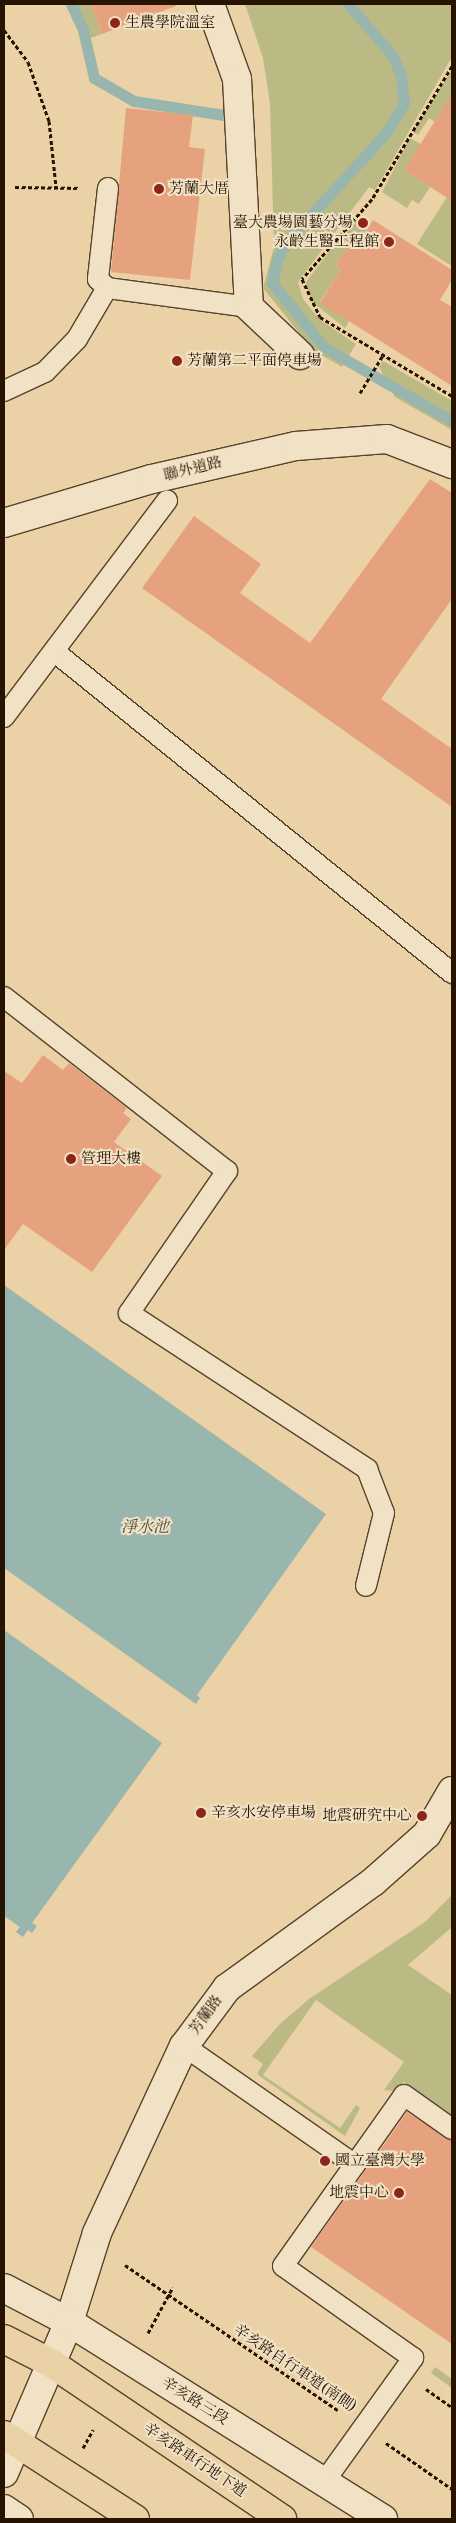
<!DOCTYPE html>
<meta charset="utf-8">
<style>
body{margin:0}
#map{position:relative;width:456px;height:2523px;overflow:hidden;background:#ead1a6;font-family:"Libre Bodoni","Noto Serif TC",serif}
div>[style]{position:absolute}
.green>*{inset:0;background:#bbba84}
.water>*{inset:0;background:#98b6ad}
.stream>*{height:11px;margin:-5.5px;padding:0 5.5px;transform-origin:5.5px;border-radius:5.5px;background:#98b6ad}
.building>*{inset:0;background:#e6a27e}
.path>*{height:3px;margin-top:-1.5px;transform-origin:0;background:repeating-linear-gradient(90deg,#261301 0 4px,transparent 0 6.5px)}
.roads{filter:drop-shadow(1px 0 #57422a) drop-shadow(-1px 0 #57422a) drop-shadow(0 1px #57422a) drop-shadow(0 -1px #57422a)}
.service>*{height:20px;margin:-10px;padding:0 10px;transform-origin:10px;border-radius:10px;background:#f1e1c5}
.minor>*{height:28px;margin:-14px;padding:0 14px;transform-origin:14px;border-radius:14px;background:#f1e1c5}
.tertiary>*{height:28px;margin:-14px;padding:0 14px;transform-origin:14px;border-radius:14px;background:#f1e1c5}
.secondary>*{height:28px;margin:-14px;padding:0 14px;transform-origin:14px;border-radius:14px;background:#f1e1c5}
.primary>*{height:28px;margin:-14px;padding:0 14px;transform-origin:14px;border-radius:14px;background:#ead1a6}
.motorway>*{height:28px;margin:-14px;padding:0 14px;transform-origin:14px;border-radius:14px;background:#ead1a6}
.dots>*{width:14px;height:14px;translate:-50% -50%;box-sizing:border-box;border:2px solid #f1e1c5;border-radius:50%}
span{translate:-50% -50%;white-space:nowrap;text-align:center;line-height:1.15;-webkit-text-stroke:4px #f1e1c5;paint-order:stroke}
.poi-label{font-size:15px;color:#261301}
.left{translate:0 -50%;text-align:left}
.right{translate:-100% -50%;text-align:right}
.street-label{font-size:15px;color:#261301}
.water-label{font-size:16px;color:#4e4c3d;font-style:italic}
.frame{position:absolute;inset:0;border:5px solid #261301;pointer-events:none}
</style>
<div id="map">
<div class="green">
<div style="clip-path:polygon(73px 4px,91px 4px,102px 34px,88px 39px)"></div>
<div style="clip-path:polygon(245px 4px,452px 4px,452px 57px,375px 190px,369px 187px,298px 282px,303px 299px,320px 320px,356px 344px,342px 367px,313px 350px,263px 288px,274px 247px,270px 103px,263px 58px)"></div>
<div style="clip-path:polygon(452px 70px,452px 95px,435px 122px,429px 118px,418px 135px,413px 132px)"></div>
<div style="clip-path:polygon(410px 138px,421px 144px,404px 170px,430px 187px,419px 204px,412px 200px,407px 208px,382px 192px)"></div>
<div style="clip-path:polygon(447px 197px,452px 200px,452px 266px,417px 244px)"></div>
<div style="clip-path:polygon(354px 219px,369px 226px,355px 247px,345px 240px,342px 245px,347px 248px,336px 265px,341px 269px,320px 302px,349px 321px,345px 328px,311px 301px,306px 282px)"></div>
<div style="clip-path:polygon(383px 361px,452px 401px,452px 430px,395px 397px,379px 367px)"></div>
<div style="clip-path:polygon(452px 1895px,452px 1927px,408px 1965px,452px 1995px,452px 2116px,404px 2082px,394px 2091px,384px 2090px,404px 2062px,316px 2000px,263px 2075px,340px 2128px,356px 2105px,360px 2108px,345px 2136px,257px 2074px,263px 2064px,252px 2056px,280px 2024px,309px 1999px,425px 1922px)"></div>
<div style="clip-path:polygon(435px 2367px,452px 2379px,452px 2388px,431px 2373px)"></div>
</div>
<div class="water">
<div style="clip-path:polygon(4px 1285px,326px 1514px,197px 1695px,200px 1698px,196px 1704px,4px 1568px)"></div>
<div style="clip-path:polygon(4px 1630px,162px 1743px,32px 1923px,37px 1926px,32px 1933px,28px 1930px,23px 1937px,16px 1932px,20px 1927px,4px 1916px)"></div>
</div>
<div class="stream">
<div style="left:71px;top:4px;width:29px;rotate:65deg"></div>
<div style="left:83px;top:30px;width:49px;rotate:77.1deg"></div>
<div style="left:94px;top:78px;width:46px;rotate:29.9deg"></div>
<div style="left:134px;top:101px;width:97px;rotate:8.9deg"></div>
<div style="left:348px;top:4px;width:69px;rotate:49.1deg"></div>
<div style="left:393px;top:56px;width:22px;rotate:68deg"></div>
<div style="left:401px;top:76px;width:27px;rotate:84deg"></div>
<div style="left:404px;top:103px;width:35px;rotate:121deg"></div>
<div style="left:386px;top:133px;width:142px;rotate:132.4deg"></div>
<div style="left:290px;top:238px;width:22px;rotate:122deg"></div>
<div style="left:278px;top:257px;width:27px;rotate:103deg"></div>
<div style="left:272px;top:283px;width:82px;rotate:50.9deg"></div>
<div style="left:324px;top:347px;width:148px;rotate:30deg"></div>
</div>
<div class="building">
<div style="clip-path:polygon(91px 4px,175px 4px,176px 6px,102px 34px)"></div>
<div style="clip-path:polygon(452px 94px,452px 201px,404px 170px)"></div>
<div style="clip-path:polygon(126px 108px,193px 115px,189px 147px,205px 149px,190px 280px,111px 272px)"></div>
<div style="clip-path:polygon(373px 220px,452px 270px,452px 280px,440px 300px,452px 307px,452px 386px,320px 303px,341px 269px,336px 265px,350px 243px,356px 247px)"></div>
<div style="clip-path:polygon(430px 479px,452px 493px,452px 599px,381px 699px,452px 749px,452px 807px,142px 588px,194px 516px,261px 564px,240px 593px,310px 643px)"></div>
<div style="clip-path:polygon(43px 1055px,63px 1070px,69px 1063px,127px 1108px,123px 1113px,131px 1119px,114px 1142px,162px 1176px,92px 1272px,23px 1224px,4px 1250px,4px 1071px,22px 1083px)"></div>
<div style="clip-path:polygon(407px 2112px,452px 2141px,452px 2344px,311px 2247px)"></div>
</div>
<div class="path">
<div style="left:4px;top:30px;width:40px;rotate:53deg"></div>
<div style="left:28px;top:62px;width:63px;rotate:70.4deg"></div>
<div style="left:49px;top:121px;width:66px;rotate:83.9deg"></div>
<div style="left:452px;top:66px;width:155px;rotate:121deg"></div>
<div style="left:372px;top:199px;width:106px;rotate:131.2deg"></div>
<div style="left:302px;top:279px;width:42px;rotate:64.7deg"></div>
<div style="left:320px;top:317px;width:154px;rotate:30.9deg"></div>
<div style="left:15px;top:187px;width:65px;rotate:0.9deg"></div>
<div style="left:360px;top:393px;width:44px;rotate:-58.8deg"></div>
<div style="left:125px;top:2265px;width:259px;rotate:34.3deg"></div>
<div style="left:148px;top:2333px;width:52px;rotate:-61.5deg"></div>
<div style="left:426px;top:2389px;width:32px;rotate:35deg"></div>
<div style="left:386px;top:2443px;width:80px;rotate:34.9deg"></div>
<div style="left:83px;top:2448px;width:21px;rotate:-61deg"></div>
</div>
<div class="roads">
<div class="service">
<div style="left:108px;top:188px;width:92px;rotate:96.3deg"></div>
<div style="left:98px;top:279px;width:13px;rotate:45deg"></div>
<div style="left:107px;top:288px;width:143px;rotate:7.6deg"></div>
<div style="left:4px;top:391px;width:45px;rotate:-24.9deg"></div>
<div style="left:45px;top:372px;width:46px;rotate:-45.9deg"></div>
<div style="left:77px;top:339px;width:59px;rotate:-59.5deg"></div>
<div style="left:55px;top:652px;width:511px;rotate:38.96deg"></div>
<div style="left:4px;top:717px;width:271px;rotate:-53deg"></div>
<div style="left:4px;top:997px;width:283px;rotate:38deg"></div>
<div style="left:227px;top:1171px;width:173px;rotate:124.6deg"></div>
<div style="left:129px;top:1313px;width:285px;rotate:33.2deg"></div>
<div style="left:367px;top:1469px;width:47px;rotate:68.9deg"></div>
<div style="left:384px;top:1513px;width:75px;rotate:103.9deg"></div>
<div style="left:184px;top:2046px;width:208px;rotate:34.8deg"></div>
<div style="left:324px;top:2482px;width:153px;rotate:-54.3deg"></div>
<div style="left:413px;top:2358px;width:159px;rotate:-144.7deg"></div>
<div style="left:283px;top:2266px;width:209px;rotate:-54.7deg"></div>
<div style="left:404px;top:2095px;width:59px;rotate:35.3deg"></div>
</div>
<div class="minor">
<div style="left:210px;top:4px;width:80px;rotate:70.2deg"></div>
<div style="left:237px;top:79px;width:228px;rotate:87deg"></div>
<div style="left:249px;top:307px;width:70px;rotate:43.3deg"></div>
<div style="left:4px;top:523px;width:154px;rotate:-16.6deg"></div>
<div style="left:152px;top:479px;width:148px;rotate:-12.9deg"></div>
<div style="left:296px;top:446px;width:91px;rotate:-4.4deg"></div>
<div style="left:387px;top:439px;width:70px;rotate:21deg"></div>
</div>
<div class="tertiary">
<div style="left:4px;top:2473px;width:164px;rotate:-66.7deg"></div>
<div style="left:69px;top:2322px;width:93px;rotate:-72.5deg"></div>
<div style="left:97px;top:2233px;width:206px;rotate:-65.1deg"></div>
<div style="left:184px;top:2046px;width:72px;rotate:-53.4deg"></div>
<div style="left:227px;top:1988px;width:180px;rotate:-36deg"></div>
<div style="left:373px;top:1882px;width:72px;rotate:-41.6deg"></div>
<div style="left:427px;top:1834px;width:50px;rotate:-59.8deg"></div>
</div>
<div class="secondary">
<div style="left:4px;top:2288px;width:73px;rotate:27.6deg"></div>
<div style="left:69px;top:2322px;width:371px;rotate:32.1deg"></div>
<div style="left:4px;top:2509px;width:18px;rotate:34deg"></div>
</div>
<div class="primary">
<div style="left:51px;top:2363px;width:279px;rotate:34deg"></div>
<div style="left:14px;top:2441px;width:144px;rotate:32.8deg"></div>
</div>
<div class="motorway">
<div style="left:4px;top:2339px;width:53px;rotate:27.1deg"></div>
<div style="left:4px;top:2435px;width:12px;rotate:31deg"></div>
</div>
</div>
<div class="dots">
<div style="left:115px;top:23px;background:#8f2418"></div>
<div style="left:159px;top:189px;background:#8f2418"></div>
<div style="left:363px;top:223px;background:#8f2418"></div>
<div style="left:389px;top:242px;background:#8f2418"></div>
<div style="left:177px;top:361px;background:#8f2418"></div>
<div style="left:71px;top:1159px;background:#8f2418"></div>
<div style="left:201px;top:1813px;background:#8f2418"></div>
<div style="left:422px;top:1816px;background:#8f2418"></div>
<div style="left:325px;top:2161px;background:#8f2418"></div>
<div style="left:399px;top:2193px;background:#8f2418"></div>
</div>
<div class="poi-label">
<span class="left" style="left:125px;top:23px">生農學院溫室</span>
<span class="left" style="left:169px;top:189px">芳蘭大厝</span>
<span class="right" style="left:353px;top:223px">臺大農場園藝分場</span>
<span class="right" style="left:379px;top:242px">永齡生醫工程館</span>
<span class="left" style="left:187px;top:361px">芳蘭第二平面停車場</span>
<span class="left" style="left:81px;top:1159px">管理大樓</span>
<span class="left" style="left:211px;top:1813px">辛亥水安停車場</span>
<span class="right" style="left:412px;top:1816px">地震研究中心</span>
<span class="left" style="left:335px;top:2161px">國立臺灣大學</span>
<span class="right" style="left:389px;top:2193px">地震中心</span>
</div>
<div class="street-label">
<span style="left:193px;top:469px;rotate:-14deg">聯外道路</span>
<span style="left:206px;top:2015px;rotate:-54deg">芳蘭路</span>
<span style="left:295px;top:2368px;rotate:34deg">辛亥路自行車道(南側)</span>
<span style="left:195px;top:2401px;rotate:32deg">辛亥路三段</span>
<span style="left:195px;top:2460px;rotate:34deg">辛亥路車行地下道</span>
</div>
<div class="water-label">
<span style="left:145px;top:1527px">淨水池</span>
</div>
<div class="frame"></div>
</div>
